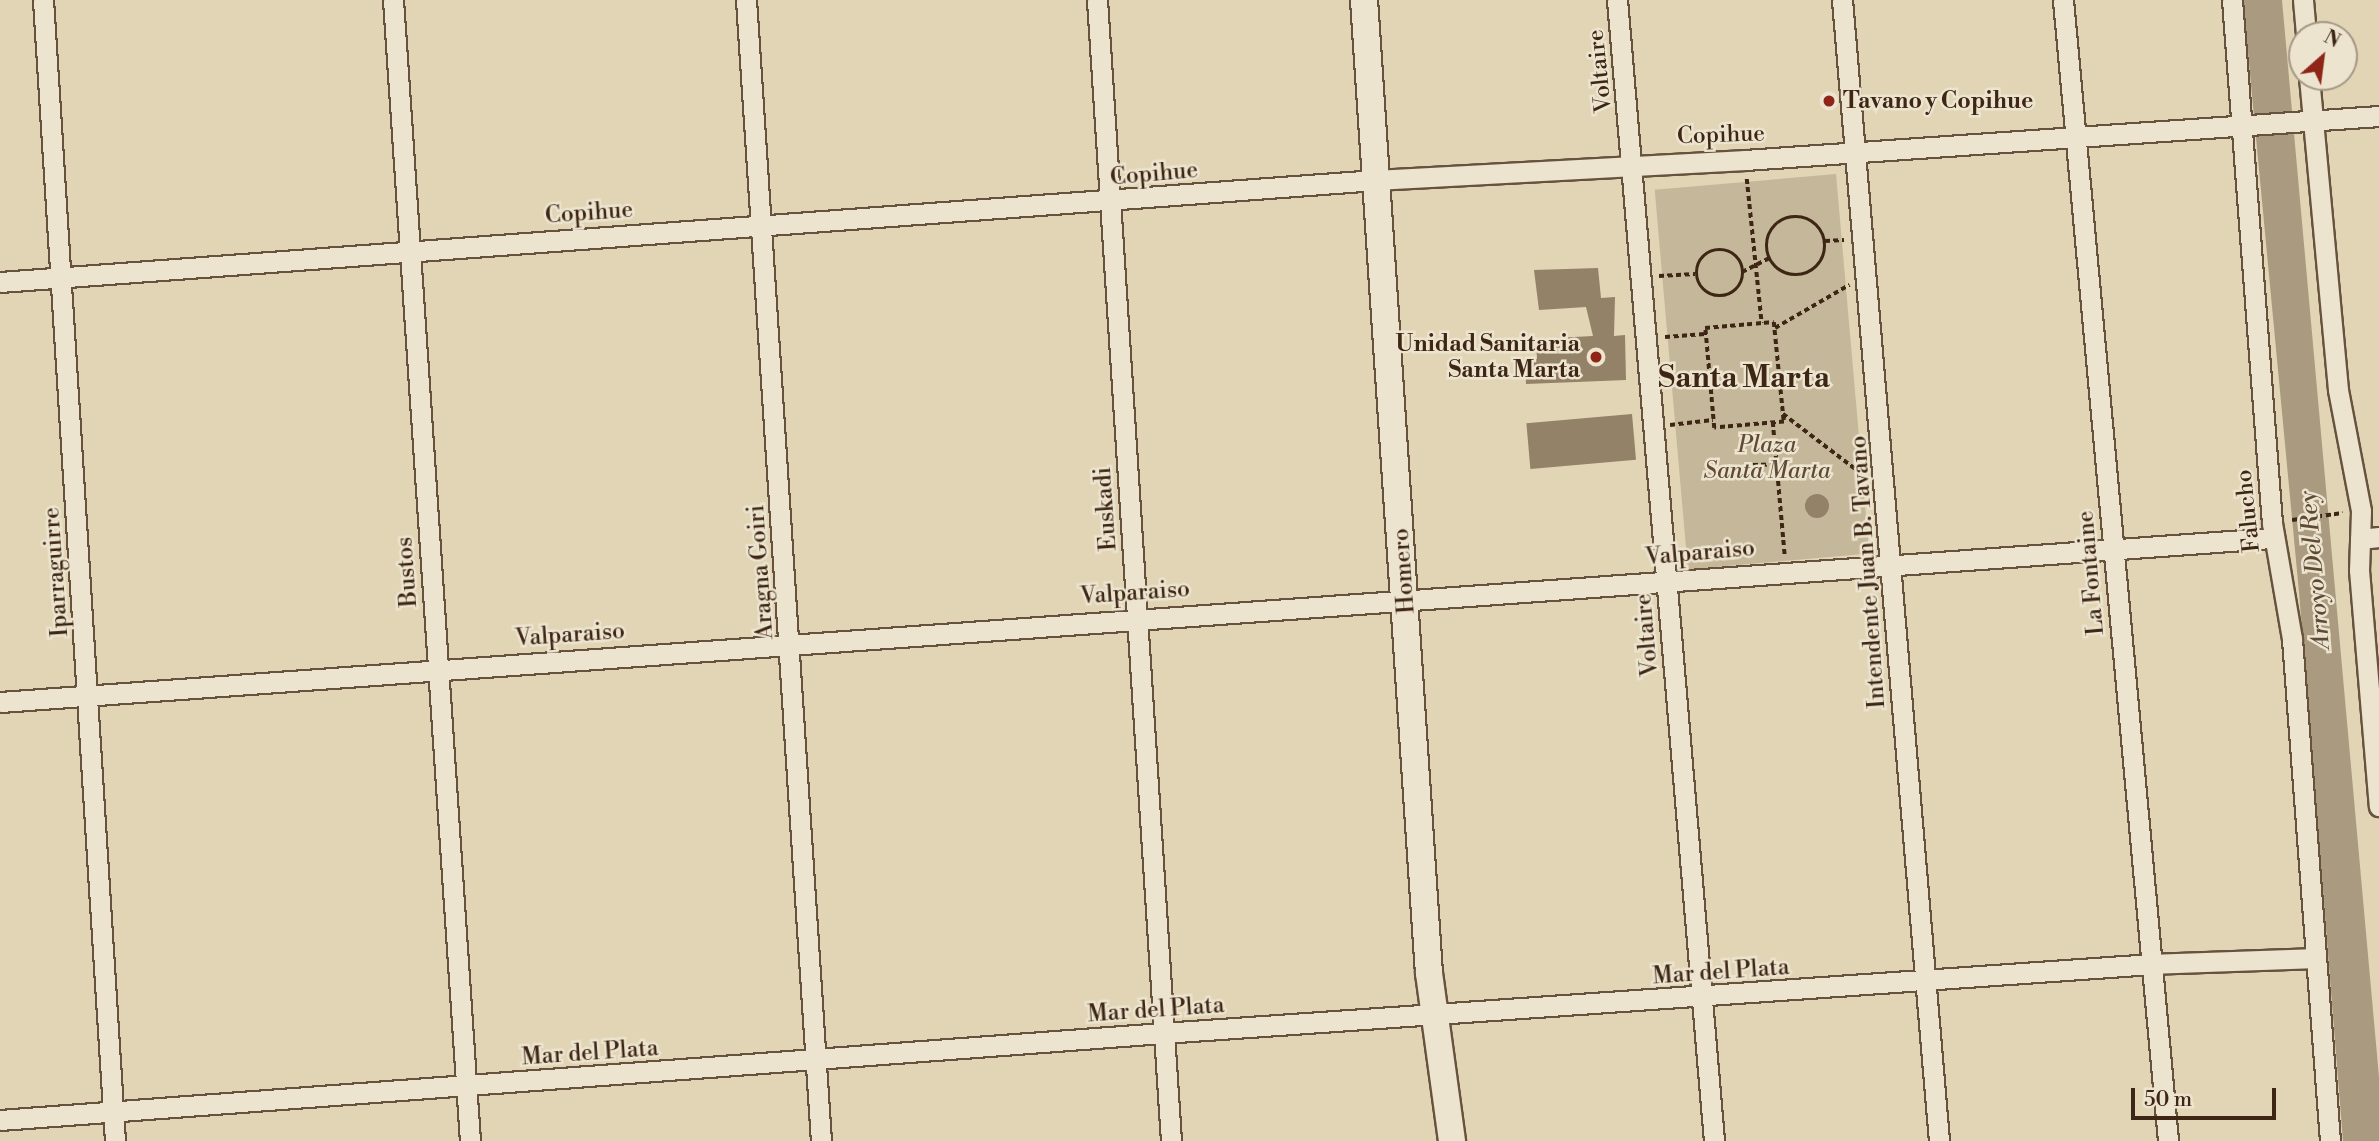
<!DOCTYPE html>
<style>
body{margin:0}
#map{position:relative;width:2379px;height:1141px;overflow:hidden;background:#e1d5b5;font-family:"Libre Bodoni",serif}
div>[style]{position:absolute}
.green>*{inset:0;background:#c5b79a;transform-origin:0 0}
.water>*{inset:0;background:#aa9a7f}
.building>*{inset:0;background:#938168;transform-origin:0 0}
.round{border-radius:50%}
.path>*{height:3.5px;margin-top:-1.75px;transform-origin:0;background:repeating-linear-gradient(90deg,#3e2615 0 5px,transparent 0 8.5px)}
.path>.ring{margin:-1.75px;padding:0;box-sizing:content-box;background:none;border:3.5px solid #3e2615;border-radius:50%}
.roads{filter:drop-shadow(2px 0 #67523d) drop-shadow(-2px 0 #67523d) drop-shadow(0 2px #67523d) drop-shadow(0 -2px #67523d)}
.street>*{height:19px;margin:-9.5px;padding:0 9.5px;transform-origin:9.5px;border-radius:9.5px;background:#ece4cf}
.secondary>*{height:26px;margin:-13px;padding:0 13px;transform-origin:13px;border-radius:13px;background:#ece4cf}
.dots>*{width:19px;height:19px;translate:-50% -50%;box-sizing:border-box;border:4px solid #ece4cf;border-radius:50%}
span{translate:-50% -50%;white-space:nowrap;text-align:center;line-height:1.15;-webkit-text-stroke:5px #ece4cf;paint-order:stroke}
.street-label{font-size:23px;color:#3e2615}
.poi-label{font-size:23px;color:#3e2615;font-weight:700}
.left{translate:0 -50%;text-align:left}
.right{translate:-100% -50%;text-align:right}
.park-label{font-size:23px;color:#604a36;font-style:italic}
.water-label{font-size:24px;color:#5e4935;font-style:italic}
.district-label{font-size:30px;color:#3e2615;font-weight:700}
.north{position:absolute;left:2288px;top:21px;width:70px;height:70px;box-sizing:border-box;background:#ece4cf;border:2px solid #a69885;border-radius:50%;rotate:28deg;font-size:19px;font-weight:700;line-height:28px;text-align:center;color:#3e2615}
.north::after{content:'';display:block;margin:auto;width:24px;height:32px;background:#8f2418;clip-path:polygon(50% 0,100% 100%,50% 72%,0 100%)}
.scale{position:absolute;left:2131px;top:1088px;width:145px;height:32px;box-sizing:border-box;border:4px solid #3e2615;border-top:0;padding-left:9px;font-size:21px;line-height:24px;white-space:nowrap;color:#3e2615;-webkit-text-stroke:5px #ece4cf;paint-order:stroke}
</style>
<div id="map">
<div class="green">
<div style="left:1836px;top:174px;width:381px;height:182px;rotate:85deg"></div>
</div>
<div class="water">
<div style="clip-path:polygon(2243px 0,2282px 0,2379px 1077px,2379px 1141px,2343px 1141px,2299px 592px)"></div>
</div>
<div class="building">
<div style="clip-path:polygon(1598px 268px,1601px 298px,1615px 297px,1614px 336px,1625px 335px,1626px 380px,1526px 384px,1525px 359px,1537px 359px,1536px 339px,1593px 336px,1586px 307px,1539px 310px,1534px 270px)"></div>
<div style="left:1632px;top:414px;width:46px;height:106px;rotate:85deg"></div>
<div class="round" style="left:1805px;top:494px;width:24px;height:24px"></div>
</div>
<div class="path">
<div style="left:1747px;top:179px;width:145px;rotate:84.1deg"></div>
<div class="ring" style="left:1767px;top:217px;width:54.5px;height:54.5px"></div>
<div style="left:1825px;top:241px;width:19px;rotate:-3deg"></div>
<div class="ring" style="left:1697px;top:250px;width:42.5px;height:42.5px"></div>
<div style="left:1742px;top:272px;width:31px;rotate:-27deg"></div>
<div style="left:1659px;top:276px;width:36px;rotate:-3deg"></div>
<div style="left:1774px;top:322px;width:100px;rotate:84.3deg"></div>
<div style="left:1784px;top:422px;width:70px;rotate:175.1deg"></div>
<div style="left:1714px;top:428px;width:100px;rotate:-95.1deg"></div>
<div style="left:1705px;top:328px;width:69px;rotate:-5deg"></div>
<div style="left:1775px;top:328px;width:86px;rotate:-30.2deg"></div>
<div style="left:1665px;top:337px;width:40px;rotate:-4.3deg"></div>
<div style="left:1783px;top:414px;width:99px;rotate:37.2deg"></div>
<div style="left:1773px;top:422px;width:135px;rotate:84.9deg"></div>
<div style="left:1670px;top:425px;width:43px;rotate:-6.6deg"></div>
<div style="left:1753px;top:465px;width:24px;rotate:-2deg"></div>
<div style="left:2292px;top:520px;width:51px;rotate:-7.8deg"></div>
</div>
<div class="roads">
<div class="street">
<div style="left:43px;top:0;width:1143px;rotate:86.39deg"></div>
<div style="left:393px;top:0;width:1144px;rotate:86.14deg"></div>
<div style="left:746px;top:0;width:1143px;rotate:86.24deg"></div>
<div style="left:1097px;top:0;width:1143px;rotate:86.29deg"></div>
<div style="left:1617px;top:0;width:1145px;rotate:85.14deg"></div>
<div style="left:1842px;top:0;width:1145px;rotate:85.14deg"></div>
<div style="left:2063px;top:0;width:1146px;rotate:84.74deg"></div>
<div style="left:2232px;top:0;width:525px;rotate:85.63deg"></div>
<div style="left:2272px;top:523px;width:118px;rotate:80.2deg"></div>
<div style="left:2292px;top:639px;width:503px;rotate:85.67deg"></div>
<div style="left:2303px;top:0;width:35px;rotate:85deg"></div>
<div style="left:2309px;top:77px;width:314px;rotate:84.7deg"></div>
<div style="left:2338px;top:390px;width:123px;rotate:79.2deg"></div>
<div style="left:2361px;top:511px;width:59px;rotate:91.9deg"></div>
<div style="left:2359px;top:570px;width:237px;rotate:85.2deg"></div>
<div style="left:0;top:282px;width:1379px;rotate:-4.24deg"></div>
<div style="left:1375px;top:180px;width:371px;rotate:-3.1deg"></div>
<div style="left:1745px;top:160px;width:636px;rotate:-3.97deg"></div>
<div style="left:2360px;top:539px;width:19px;rotate:-6deg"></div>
<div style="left:0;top:702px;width:2280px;rotate:-4.13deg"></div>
<div style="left:0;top:1120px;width:1166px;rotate:-4.28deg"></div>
<div style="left:1163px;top:1033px;width:990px;rotate:-3.99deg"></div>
<div style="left:2151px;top:964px;width:164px;rotate:-2.1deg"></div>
</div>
<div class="secondary">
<div style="left:1364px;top:0;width:975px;rotate:86.18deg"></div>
<div style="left:1429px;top:973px;width:170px;rotate:82.2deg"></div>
</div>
</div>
<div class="dots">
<div style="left:1829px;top:101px;background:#8f2418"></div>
<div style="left:1596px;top:357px;background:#8f2418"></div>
</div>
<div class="street-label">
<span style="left:1600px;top:71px;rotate:-96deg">Voltaire</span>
<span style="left:1721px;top:135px;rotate:-2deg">Copihue</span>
<span style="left:1154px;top:174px;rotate:-5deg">Copihue</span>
<span style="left:589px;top:213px;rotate:-4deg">Copihue</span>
<span style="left:1106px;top:509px;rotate:-94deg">Euskadi</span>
<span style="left:2248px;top:511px;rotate:-96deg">Falucho</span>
<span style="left:1700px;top:553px;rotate:-5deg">Valparaiso</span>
<span style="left:1404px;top:571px;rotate:-94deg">Homero</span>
<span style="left:56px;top:572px;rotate:-94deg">Iparraguirre</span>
<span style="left:407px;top:572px;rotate:-94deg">Bustos</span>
<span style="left:761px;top:572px;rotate:-94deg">Aragna Goiri</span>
<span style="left:1868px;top:572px;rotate:-94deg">Intendente Juan B. Tavano</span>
<span style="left:2091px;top:573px;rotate:-95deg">La Fontaine</span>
<span style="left:1135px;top:593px;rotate:-4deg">Valparaiso</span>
<span style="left:570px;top:635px;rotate:-4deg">Valparaiso</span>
<span style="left:1647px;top:635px;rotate:-95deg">Voltaire</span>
<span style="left:1721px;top:972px;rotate:-4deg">Mar del Plata</span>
<span style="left:1156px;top:1010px;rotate:-4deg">Mar del Plata</span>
<span style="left:590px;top:1053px;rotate:-4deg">Mar del Plata</span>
</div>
<div class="poi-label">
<span class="left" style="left:1843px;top:101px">Tavano y Copihue</span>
<span class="right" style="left:1580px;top:357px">Unidad Sanitaria<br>Santa Marta</span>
</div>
<div class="park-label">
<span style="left:1767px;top:458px">Plaza<br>Santa Marta</span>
</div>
<div class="water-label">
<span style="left:2316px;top:570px;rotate:-95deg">Arroyo Del Rey</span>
</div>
<div class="district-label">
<span style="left:1744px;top:378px">Santa Marta</span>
</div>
<div class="north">N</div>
<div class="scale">50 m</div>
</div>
